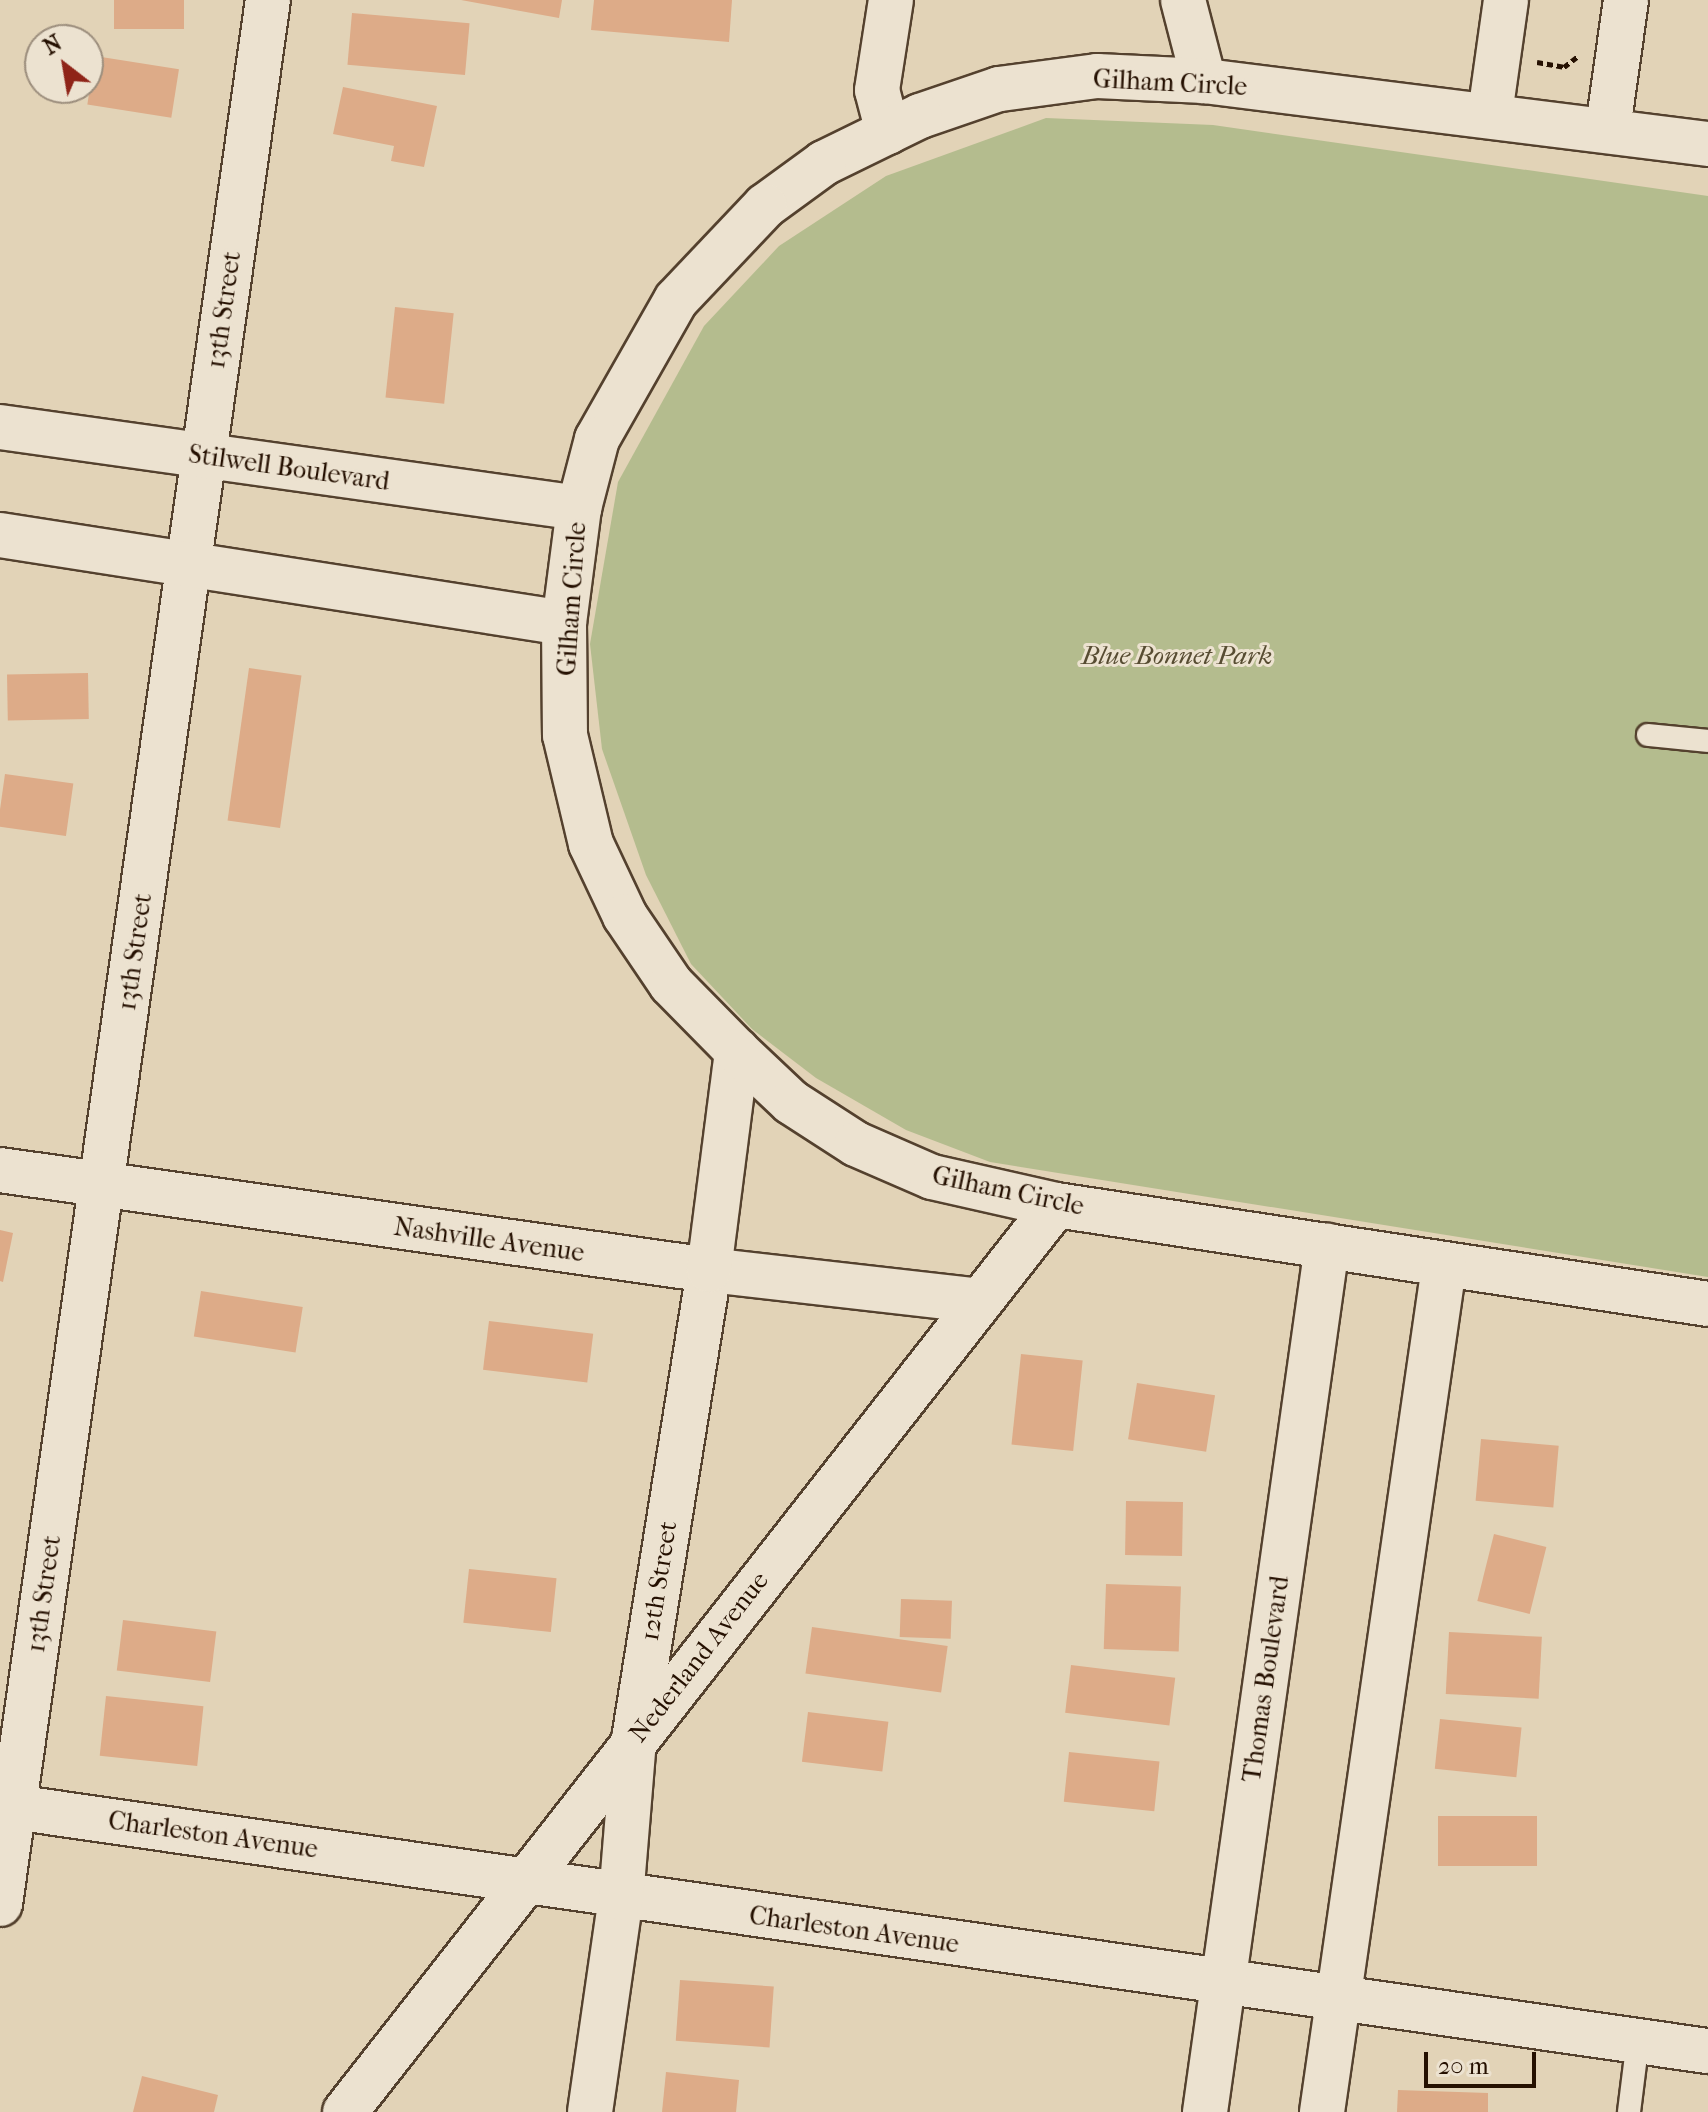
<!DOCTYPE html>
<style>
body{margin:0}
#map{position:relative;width:1708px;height:2112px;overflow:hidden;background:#e2d3b7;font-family:"IM FELL French Canon",serif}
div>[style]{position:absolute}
.green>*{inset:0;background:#b4bc8e}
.building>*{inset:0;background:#ddab88;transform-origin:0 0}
.path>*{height:5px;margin-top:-2.5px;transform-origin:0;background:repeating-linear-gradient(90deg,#251001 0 6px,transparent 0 10px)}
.roads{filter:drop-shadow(2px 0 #54412e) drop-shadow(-2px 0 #54412e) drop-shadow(0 2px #54412e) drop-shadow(0 -2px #54412e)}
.lane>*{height:22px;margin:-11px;padding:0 11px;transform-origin:11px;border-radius:11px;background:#ece2d0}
.street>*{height:44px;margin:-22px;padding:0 22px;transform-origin:22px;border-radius:22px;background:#ece2d0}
.secondary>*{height:44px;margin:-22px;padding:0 22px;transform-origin:22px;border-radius:22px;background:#ece2d0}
span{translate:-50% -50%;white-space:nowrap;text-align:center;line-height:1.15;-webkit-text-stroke:6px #ece2d0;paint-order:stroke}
.street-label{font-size:26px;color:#251001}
.park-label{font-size:26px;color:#574c32;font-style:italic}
.north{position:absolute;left:24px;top:24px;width:80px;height:80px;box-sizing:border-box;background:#ece2d0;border:2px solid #9c8e7d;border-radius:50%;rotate:329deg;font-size:22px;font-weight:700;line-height:32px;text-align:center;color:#251001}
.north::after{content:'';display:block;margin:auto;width:28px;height:36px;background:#8f2418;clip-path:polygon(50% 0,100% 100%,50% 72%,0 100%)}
.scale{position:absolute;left:1424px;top:2052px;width:112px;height:36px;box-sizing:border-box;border:4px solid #251001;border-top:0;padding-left:10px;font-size:24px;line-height:28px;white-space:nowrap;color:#251001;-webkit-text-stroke:6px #ece2d0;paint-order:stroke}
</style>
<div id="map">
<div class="green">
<div style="clip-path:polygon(1046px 118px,1213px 125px,1708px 196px,1708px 1277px,990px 1162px,906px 1130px,816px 1078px,752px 1029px,691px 964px,646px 875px,602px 749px,590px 644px,618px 482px,704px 326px,779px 246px,886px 176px)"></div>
</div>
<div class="building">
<div style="left:114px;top:0;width:70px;height:29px"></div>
<div style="clip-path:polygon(461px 0,562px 0,559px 18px)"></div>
<div style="clip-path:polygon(594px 0,732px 0,729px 42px,591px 30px)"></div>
<div style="left:352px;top:13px;width:118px;height:52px;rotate:5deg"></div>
<div style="left:95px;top:56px;width:85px;height:49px;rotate:9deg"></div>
<div style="clip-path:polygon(343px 87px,437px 106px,424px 167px,391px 161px,394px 146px,333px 134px)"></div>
<div style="left:395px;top:307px;width:59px;height:91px;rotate:6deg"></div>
<div style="left:249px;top:668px;width:53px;height:154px;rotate:8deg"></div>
<div style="left:88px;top:673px;width:46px;height:81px;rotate:89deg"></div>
<div style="left:5px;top:774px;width:69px;height:53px;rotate:8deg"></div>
<div style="clip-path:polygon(0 1230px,13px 1233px,3px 1282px,0 1281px)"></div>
<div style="left:201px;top:1291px;width:103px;height:46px;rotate:9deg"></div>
<div style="left:489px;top:1321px;width:105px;height:49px;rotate:7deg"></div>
<div style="left:1021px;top:1354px;width:62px;height:91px;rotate:6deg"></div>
<div style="left:1137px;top:1383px;width:79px;height:57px;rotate:9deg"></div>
<div style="left:1481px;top:1439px;width:78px;height:62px;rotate:5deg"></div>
<div style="left:1126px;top:1501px;width:57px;height:54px;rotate:1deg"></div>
<div style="left:1494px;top:1534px;width:54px;height:69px;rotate:14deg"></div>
<div style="left:469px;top:1569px;width:88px;height:54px;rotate:6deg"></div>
<div style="left:1106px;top:1584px;width:75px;height:65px;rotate:2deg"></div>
<div style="left:901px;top:1599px;width:51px;height:38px;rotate:2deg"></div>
<div style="left:123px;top:1620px;width:94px;height:51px;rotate:7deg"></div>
<div style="left:812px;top:1627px;width:137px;height:47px;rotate:8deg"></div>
<div style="left:1449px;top:1632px;width:93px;height:62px;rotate:3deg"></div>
<div style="left:1071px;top:1665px;width:105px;height:48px;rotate:7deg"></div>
<div style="left:106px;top:1696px;width:98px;height:60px;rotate:6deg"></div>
<div style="left:808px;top:1712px;width:81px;height:50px;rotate:7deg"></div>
<div style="left:1440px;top:1719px;width:82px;height:50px;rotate:6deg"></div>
<div style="left:1069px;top:1752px;width:91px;height:50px;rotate:6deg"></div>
<div style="left:1438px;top:1816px;width:99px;height:50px"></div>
<div style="left:680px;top:1980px;width:94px;height:61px;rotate:4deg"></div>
<div style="clip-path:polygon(666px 2072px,739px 2080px,736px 2112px,662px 2112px)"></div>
<div style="clip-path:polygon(142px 2076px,218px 2095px,214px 2112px,133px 2112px)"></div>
<div style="clip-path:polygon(1398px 2090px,1488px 2093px,1488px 2112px,1397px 2112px)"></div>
</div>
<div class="path">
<div style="left:1537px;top:62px;width:27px;rotate:10deg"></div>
<div style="left:1564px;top:67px;width:18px;rotate:-38deg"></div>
</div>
<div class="roads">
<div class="lane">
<div style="left:1648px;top:735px;width:60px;rotate:5.7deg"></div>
<div style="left:1629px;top:2112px;width:73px;rotate:-82.9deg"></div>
</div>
<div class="street">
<div style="left:888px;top:132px;width:43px;rotate:-104.7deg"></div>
<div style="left:877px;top:90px;width:91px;rotate:-81.2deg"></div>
<div style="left:0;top:1170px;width:716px;rotate:8.03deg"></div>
<div style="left:709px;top:1270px;width:273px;rotate:6.5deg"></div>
<div style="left:0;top:1805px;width:1726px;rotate:8.2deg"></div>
<div style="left:0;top:1904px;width:1923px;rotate:-81.99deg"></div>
<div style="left:590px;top:2112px;width:216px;rotate:-81.8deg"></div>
<div style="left:621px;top:1898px;width:160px;rotate:-85.3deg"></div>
<div style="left:634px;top:1739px;width:475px;rotate:-80.9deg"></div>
<div style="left:709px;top:1270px;width:221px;rotate:-82.7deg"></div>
</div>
<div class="secondary">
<div style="left:1183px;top:0;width:84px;rotate:75.5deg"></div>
<div style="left:1490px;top:114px;width:115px;rotate:-82deg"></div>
<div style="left:1608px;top:128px;width:129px;rotate:-82deg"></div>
<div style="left:1708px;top:144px;width:508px;rotate:-172.87deg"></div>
<div style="left:1204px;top:81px;width:107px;rotate:-177.3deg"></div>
<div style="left:1097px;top:76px;width:99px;rotate:172.4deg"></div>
<div style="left:999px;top:89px;width:83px;rotate:161.1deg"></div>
<div style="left:920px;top:116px;width:107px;rotate:153.9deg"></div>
<div style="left:824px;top:163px;width:73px;rotate:143.9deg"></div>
<div style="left:765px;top:206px;width:129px;rotate:133.4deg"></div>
<div style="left:676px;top:300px;width:160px;rotate:119.6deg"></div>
<div style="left:597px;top:439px;width:71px;rotate:104.6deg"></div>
<div style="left:579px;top:508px;width:116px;rotate:97.4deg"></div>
<div style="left:564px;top:623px;width:112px;rotate:89.5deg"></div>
<div style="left:565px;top:735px;width:112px;rotate:76.6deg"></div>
<div style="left:591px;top:844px;width:80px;rotate:64.7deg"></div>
<div style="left:625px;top:916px;width:82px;rotate:55.9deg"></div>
<div style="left:671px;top:984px;width:94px;rotate:45.4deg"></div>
<div style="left:737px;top:1051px;width:74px;rotate:43.4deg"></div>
<div style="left:791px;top:1102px;width:77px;rotate:32.9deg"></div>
<div style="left:856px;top:1144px;width:83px;rotate:23.5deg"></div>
<div style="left:932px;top:1177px;width:127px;rotate:12.7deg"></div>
<div style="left:1056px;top:1205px;width:659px;rotate:8.63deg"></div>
<div style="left:0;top:427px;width:585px;rotate:7.96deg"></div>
<div style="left:0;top:535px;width:571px;rotate:8.87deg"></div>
<div style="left:345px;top:2112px;width:1152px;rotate:-51.91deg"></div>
<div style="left:1205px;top:2112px;width:875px;rotate:-81.98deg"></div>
<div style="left:1322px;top:2112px;width:855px;rotate:-81.79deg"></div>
</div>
</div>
<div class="street-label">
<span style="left:1170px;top:83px;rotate:3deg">Gilham Circle</span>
<span style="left:224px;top:310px;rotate:-82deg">13th Street</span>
<span style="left:289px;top:468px;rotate:8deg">Stilwell Boulevard</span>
<span style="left:572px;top:599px;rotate:-86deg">Gilham Circle</span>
<span style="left:135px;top:952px;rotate:-82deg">13th Street</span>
<span style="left:1008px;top:1191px;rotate:12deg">Gilham Circle</span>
<span style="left:489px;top:1240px;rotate:8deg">Nashville Avenue</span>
<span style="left:659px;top:1581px;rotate:-81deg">12th Street</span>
<span style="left:44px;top:1594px;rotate:-82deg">13th Street</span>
<span style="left:699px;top:1657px;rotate:-52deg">Nederland Avenue</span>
<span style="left:1266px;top:1679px;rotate:-82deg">Thomas Boulevard</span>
<span style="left:213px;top:1835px;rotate:8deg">Charleston Avenue</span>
<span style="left:854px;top:1930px;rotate:8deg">Charleston Avenue</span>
</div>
<div class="park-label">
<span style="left:1177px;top:656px">Blue Bonnet Park</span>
</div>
<div class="north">N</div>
<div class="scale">20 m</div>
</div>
